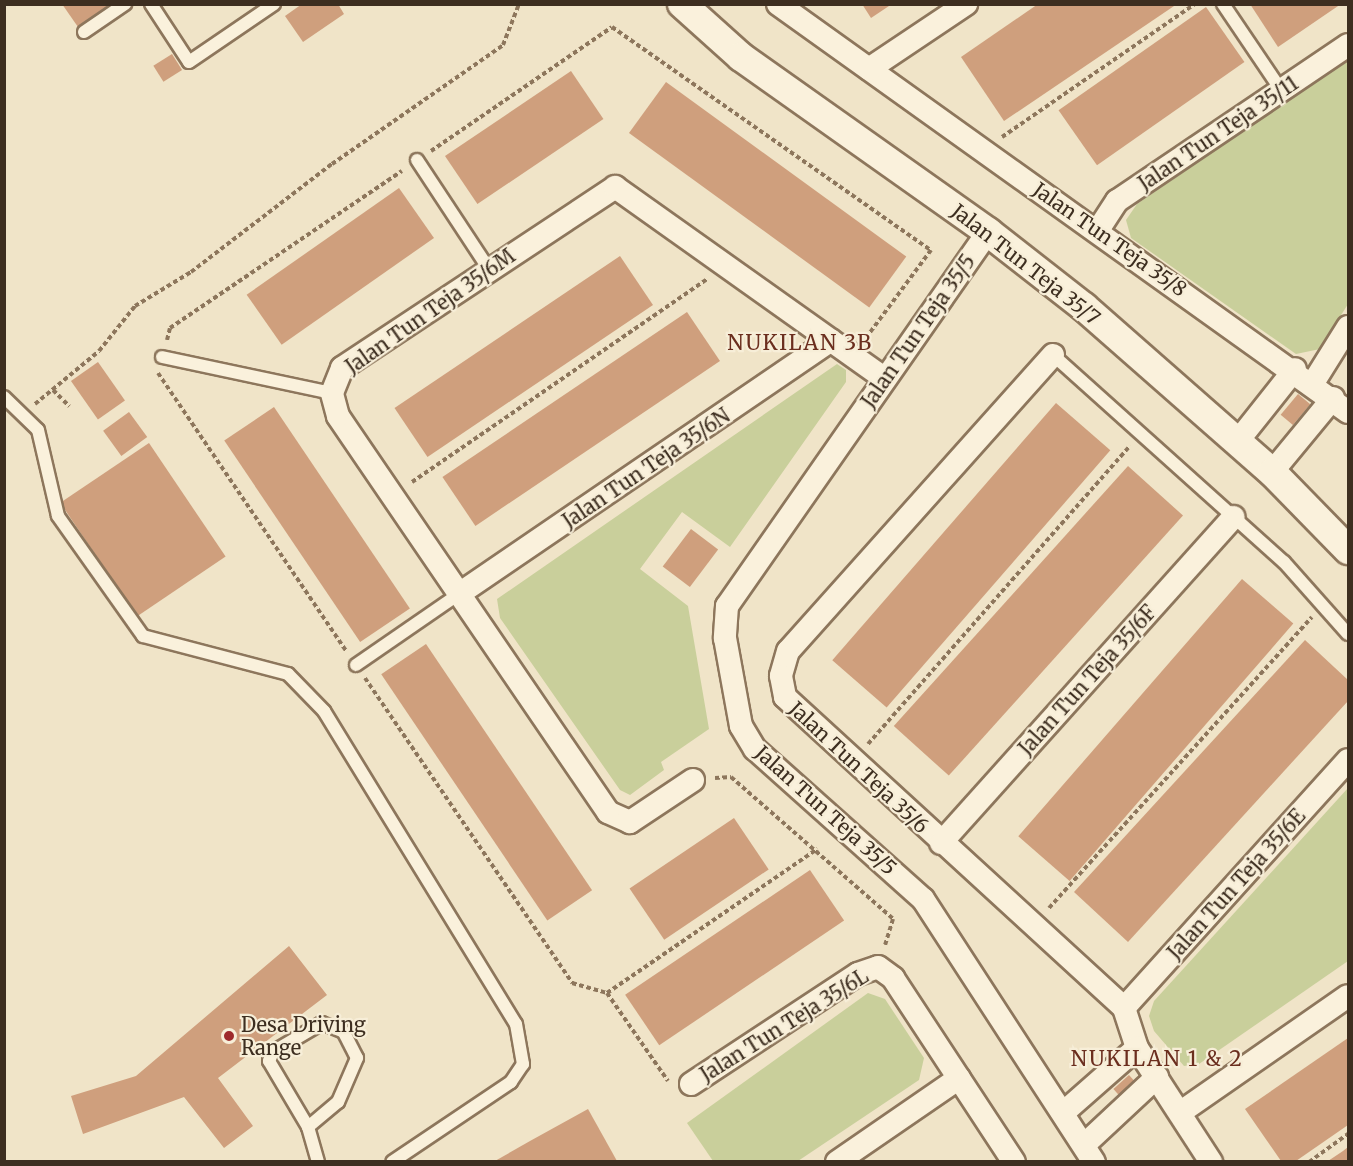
<!DOCTYPE html>
<style>
body{margin:0}
#map{position:relative;width:1353px;height:1166px;overflow:hidden;background:#f0e4c8;font-family:Merriweather,serif}
div>[style]{position:absolute}
.green>*{inset:0;background:#c9cf9b}
.building>*{inset:0;background:#cf9f7d;transform-origin:0 0}
.path>*{height:4px;margin-top:-2px;transform-origin:0;background:repeating-linear-gradient(90deg,#8d765c 0 4.5px,transparent 0 7.5px)}
.roads{filter:drop-shadow(2px 0 #8d765c) drop-shadow(-2px 0 #8d765c) drop-shadow(0 2px #8d765c) drop-shadow(0 -2px #8d765c)}
.service>*{height:12px;margin:-6px;padding:0 6px;transform-origin:6px;border-radius:6px;background:#faf1dc}
.minor>*{height:22px;margin:-11px;padding:0 11px;transform-origin:11px;border-radius:11px;background:#faf1dc}
.tertiary>*{height:28px;margin:-14px;padding:0 14px;transform-origin:14px;border-radius:14px;background:#faf1dc}
.dots>*{width:16px;height:16px;translate:-50% -50%;box-sizing:border-box;border:3px solid #f7eed8;border-radius:50%}
span{translate:-50% -50%;white-space:nowrap;text-align:center;line-height:1.15;-webkit-text-stroke:4.5px #f7eed8;paint-order:stroke}
.street-label{font-size:20px;color:#3d2e20}
.poi-label{font-size:20px;color:#3d2e20}
.left{translate:0 -50%;text-align:left}
.neighbourhood-label{font-size:21px;color:#6b2e1e;letter-spacing:1.5px}
.frame{position:absolute;inset:0;border:6px solid #3d2e20;pointer-events:none}
</style>
<div id="map">
<div class="green">
<div style="clip-path:polygon(1348px 59px,1348px 304px,1320px 349px,1296px 354px,1131px 238px,1126px 220px,1137px 204px)"></div>
<div style="clip-path:polygon(837px 364px,846px 370px,846px 382px,730px 547px,682px 512px,640px 569px,688px 606px,709px 729px,661px 762px,664px 770px,630px 795px,620px 790px,500px 618px,497px 599px)"></div>
<div style="clip-path:polygon(1348px 788px,1348px 961px,1199px 1064px,1184px 1066px,1154px 1031px,1149px 1016px,1154px 1001px)"></div>
<div style="clip-path:polygon(868px 993px,885px 999px,924px 1058px,919px 1080px,798px 1161px,713px 1161px,687px 1123px)"></div>
</div>
<div class="building">
<div style="clip-path:polygon(62px 4px,111px 4px,78px 27px)"></div>
<div style="clip-path:polygon(302px 4px,338px 4px,344px 14px,303px 42px,285px 16px)"></div>
<div style="clip-path:polygon(862px 4px,892px 4px,871px 18px)"></div>
<div style="clip-path:polygon(1038px 4px,1177px 4px,1004px 121px,961px 57px)"></div>
<div style="clip-path:polygon(1250px 4px,1341px 4px,1278px 47px)"></div>
<div style="left:1206px;top:7px;width:67px;height:180px;rotate:55deg"></div>
<div style="left:172px;top:54px;width:19px;height:22px;rotate:58deg"></div>
<div style="left:571px;top:71px;width:58px;height:152px;rotate:56deg"></div>
<div style="left:666px;top:82px;width:297px;height:63px;rotate:36deg"></div>
<div style="left:399px;top:188px;width:61px;height:186px;rotate:55deg"></div>
<div style="left:620px;top:256px;width:59px;height:272px;rotate:56deg"></div>
<div style="left:687px;top:312px;width:59px;height:295px;rotate:56deg"></div>
<div style="left:98px;top:362px;width:47px;height:33px;rotate:55deg"></div>
<div style="left:1298px;top:394px;width:16px;height:27px;rotate:40deg"></div>
<div style="left:1056px;top:403px;width:72px;height:341px;rotate:41deg"></div>
<div style="left:274px;top:407px;width:243px;height:60px;rotate:56deg"></div>
<div style="left:129px;top:412px;width:31px;height:32px;rotate:54deg"></div>
<div style="left:149px;top:443px;width:137px;height:107px;rotate:56deg"></div>
<div style="left:1128px;top:466px;width:74px;height:350px;rotate:42deg"></div>
<div style="left:691px;top:529px;width:34px;height:47px;rotate:37deg"></div>
<div style="left:1242px;top:579px;width:68px;height:341px;rotate:41deg"></div>
<div style="clip-path:polygon(1305px 640px,1348px 680px,1348px 701px,1128px 942px,1074px 892px)"></div>
<div style="left:426px;top:644px;width:297px;height:54px;rotate:56deg"></div>
<div style="left:734px;top:818px;width:62px;height:126px;rotate:56deg"></div>
<div style="left:810px;top:870px;width:61px;height:223px;rotate:56deg"></div>
<div style="clip-path:polygon(289px 946px,327px 995px,218px 1078px,253px 1126px,224px 1148px,184px 1097px,83px 1134px,71px 1096px,136px 1076px)"></div>
<div style="clip-path:polygon(1348px 1038px,1348px 1125px,1296px 1161px,1281px 1161px,1245px 1109px)"></div>
<div style="left:1129px;top:1075px;width:13px;height:21px;rotate:48deg"></div>
<div style="clip-path:polygon(588px 1109px,617px 1161px,495px 1161px,530px 1141px)"></div>
<div style="clip-path:polygon(1348px 1147px,1348px 1161px,1328px 1161px,1343px 1151px)"></div>
</div>
<div class="path">
<div style="left:1002px;top:137px;width:234px;rotate:-34.6deg"></div>
<div style="left:431px;top:151px;width:219px;rotate:-34.4deg"></div>
<div style="left:612px;top:27px;width:389px;rotate:35deg"></div>
<div style="left:931px;top:250px;width:109px;rotate:126.5deg"></div>
<div style="left:167px;top:340px;width:12px;rotate:-76deg"></div>
<div style="left:170px;top:328px;width:280px;rotate:-34.1deg"></div>
<div style="left:158px;top:373px;width:337px;rotate:55.9deg"></div>
<div style="left:53px;top:390px;width:23px;rotate:45deg"></div>
<div style="left:35px;top:404px;width:83px;rotate:-39.6deg"></div>
<div style="left:99px;top:351px;width:58px;rotate:-51.3deg"></div>
<div style="left:135px;top:306px;width:66px;rotate:-31.3deg"></div>
<div style="left:191px;top:272px;width:178px;rotate:-37.5deg"></div>
<div style="left:332px;top:164px;width:208px;rotate:-34.8deg"></div>
<div style="left:503px;top:45px;width:44px;rotate:-68.7deg"></div>
<div style="left:412px;top:482px;width:358px;rotate:-34.5deg"></div>
<div style="left:365px;top:678px;width:369px;rotate:55.8deg"></div>
<div style="left:572px;top:983px;width:36px;rotate:16deg"></div>
<div style="left:607px;top:993px;width:107px;rotate:55.3deg"></div>
<div style="left:868px;top:744px;width:397px;rotate:-48.7deg"></div>
<div style="left:715px;top:778px;width:16px;rotate:-4deg"></div>
<div style="left:731px;top:777px;width:215px;rotate:41.2deg"></div>
<div style="left:893px;top:919px;width:27px;rotate:107deg"></div>
<div style="left:1049px;top:908px;width:392px;rotate:-47.9deg"></div>
<div style="left:607px;top:993px;width:255px;rotate:-34.4deg"></div>
<div style="left:1309px;top:1162px;width:48px;rotate:-35.7deg"></div>
</div>
<div class="roads">
<div class="service">
<div style="left:151px;top:4px;width:69px;rotate:56.8deg"></div>
<div style="left:189px;top:62px;width:103px;rotate:-34.3deg"></div>
<div style="left:1223px;top:4px;width:104px;rotate:56deg"></div>
<div style="left:84px;top:32px;width:50px;rotate:-34.3deg"></div>
<div style="left:417px;top:160px;width:131px;rotate:56.6deg"></div>
<div style="left:1053px;top:355px;width:310px;rotate:41.9deg"></div>
<div style="left:1284px;top:562px;width:96px;rotate:48.4deg"></div>
<div style="left:162px;top:357px;width:174px;rotate:12deg"></div>
<div style="left:4px;top:397px;width:47px;rotate:44.1deg"></div>
<div style="left:38px;top:430px;width:88px;rotate:76.9deg"></div>
<div style="left:58px;top:516px;width:147px;rotate:54.7deg"></div>
<div style="left:143px;top:636px;width:150px;rotate:14.7deg"></div>
<div style="left:288px;top:674px;width:52px;rotate:45.8deg"></div>
<div style="left:324px;top:711px;width:367px;rotate:58.5deg"></div>
<div style="left:516px;top:1024px;width:41px;rotate:80.1deg"></div>
<div style="left:523px;top:1064px;width:22px;rotate:124deg"></div>
<div style="left:511px;top:1082px;width:143px;rotate:146.1deg"></div>
<div style="left:356px;top:665px;width:125px;rotate:-34.6deg"></div>
<div style="left:308px;top:1127px;width:39px;rotate:-40deg"></div>
<div style="left:338px;top:1102px;width:48px;rotate:-66.6deg"></div>
<div style="left:357px;top:1058px;width:29px;rotate:-117deg"></div>
<div style="left:344px;top:1032px;width:24px;rotate:-158deg"></div>
<div style="left:322px;top:1023px;width:57px;rotate:149.4deg"></div>
<div style="left:273px;top:1052px;width:10px;rotate:114deg"></div>
<div style="left:269px;top:1061px;width:77px;rotate:59.4deg"></div>
<div style="left:308px;top:1127px;width:36px;rotate:74deg"></div>
</div>
<div class="minor">
<div style="left:778px;top:4px;width:701px;rotate:35.59deg"></div>
<div style="left:869px;top:69px;width:117px;rotate:-33.8deg"></div>
<div style="left:1098px;top:230px;width:35px;rotate:-57deg"></div>
<div style="left:1117px;top:201px;width:279px;rotate:-34deg"></div>
<div style="left:988px;top:232px;width:456px;rotate:124.9deg"></div>
<div style="left:727px;top:606px;width:32px;rotate:94deg"></div>
<div style="left:725px;top:638px;width:89px;rotate:79.7deg"></div>
<div style="left:741px;top:726px;width:27px;rotate:59deg"></div>
<div style="left:755px;top:749px;width:225px;rotate:41.8deg"></div>
<div style="left:923px;top:899px;width:314px;rotate:57deg"></div>
<div style="left:1053px;top:355px;width:397px;rotate:131.8deg"></div>
<div style="left:788px;top:651px;width:26px;rotate:106deg"></div>
<div style="left:781px;top:676px;width:21px;rotate:79deg"></div>
<div style="left:785px;top:697px;width:460px;rotate:42.5deg"></div>
<div style="left:1124px;top:1008px;width:42px;rotate:72deg"></div>
<div style="left:1137px;top:1048px;width:136px;rotate:57deg"></div>
<div style="left:1313px;top:383px;width:66px;rotate:-58deg"></div>
<div style="left:1237px;top:442px;width:93px;rotate:-51.5deg"></div>
<div style="left:1272px;top:472px;width:96px;rotate:-50.5deg"></div>
<div style="left:459px;top:594px;width:450px;rotate:-34.3deg"></div>
<div style="left:693px;top:780px;width:76px;rotate:146.3deg"></div>
<div style="left:630px;top:822px;width:24px;rotate:-156deg"></div>
<div style="left:608px;top:812px;width:479px;rotate:-124.3deg"></div>
<div style="left:338px;top:416px;width:24px;rotate:-105deg"></div>
<div style="left:332px;top:393px;width:27px;rotate:-68deg"></div>
<div style="left:342px;top:368px;width:328px;rotate:-33.5deg"></div>
<div style="left:615px;top:187px;width:330px;rotate:35.4deg"></div>
<div style="left:941px;top:843px;width:438px;rotate:-48.1deg"></div>
<div style="left:1124px;top:1008px;width:334px;rotate:-47.9deg"></div>
<div style="left:691px;top:1084px;width:200px;rotate:-33.4deg"></div>
<div style="left:858px;top:974px;width:21px;rotate:-19deg"></div>
<div style="left:878px;top:967px;width:19px;rotate:36deg"></div>
<div style="left:893px;top:978px;width:220px;rotate:56.7deg"></div>
<div style="left:1181px;top:1112px;width:203px;rotate:-34.8deg"></div>
<div style="left:1063px;top:1113px;width:98px;rotate:-41.3deg"></div>
<div style="left:1084px;top:1145px;width:100px;rotate:-43deg"></div>
<div style="left:837px;top:1162px;width:148px;rotate:-34.5deg"></div>
</div>
<div class="tertiary">
<div style="left:682px;top:4px;width:79px;rotate:41.9deg"></div>
<div style="left:741px;top:57px;width:303px;rotate:35.3deg"></div>
<div style="left:988px;top:232px;width:122px;rotate:38deg"></div>
<div style="left:1084px;top:307px;width:250px;rotate:41.3deg"></div>
<div style="left:1272px;top:472px;width:109px;rotate:45.7deg"></div>
</div>
</div>
<div class="dots">
<div style="left:229px;top:1036px;background:#9e2a2b"></div>
</div>
<div class="street-label">
<span style="left:1218px;top:133px;rotate:-34deg">Jalan Tun Teja 35/11</span>
<span style="left:1110px;top:239px;rotate:35deg">Jalan Tun Teja 35/8</span>
<span style="left:1026px;top:264px;rotate:38deg">Jalan Tun Teja 35/7</span>
<span style="left:430px;top:311px;rotate:-35deg">Jalan Tun Teja 35/6M</span>
<span style="left:918px;top:331px;rotate:-55deg">Jalan Tun Teja 35/5</span>
<span style="left:646px;top:468px;rotate:-34deg">Jalan Tun Teja 35/6N</span>
<span style="left:1087px;top:680px;rotate:-48deg">Jalan Tun Teja 35/6F</span>
<span style="left:859px;top:767px;rotate:43deg">Jalan Tun Teja 35/6</span>
<span style="left:826px;top:810px;rotate:42deg">Jalan Tun Teja 35/5</span>
<span style="left:1236px;top:884px;rotate:-48deg">Jalan Tun Teja 35/6E</span>
<span style="left:784px;top:1025px;rotate:-32deg">Jalan Tun Teja 35/6L</span>
</div>
<div class="poi-label">
<span class="left" style="left:241px;top:1036px">Desa Driving<br>Range</span>
</div>
<div class="neighbourhood-label">
<span style="left:800px;top:343px">NUKILAN 3B</span>
<span style="left:1157px;top:1059px">NUKILAN 1 &amp; 2</span>
</div>
<div class="frame"></div>
</div>
